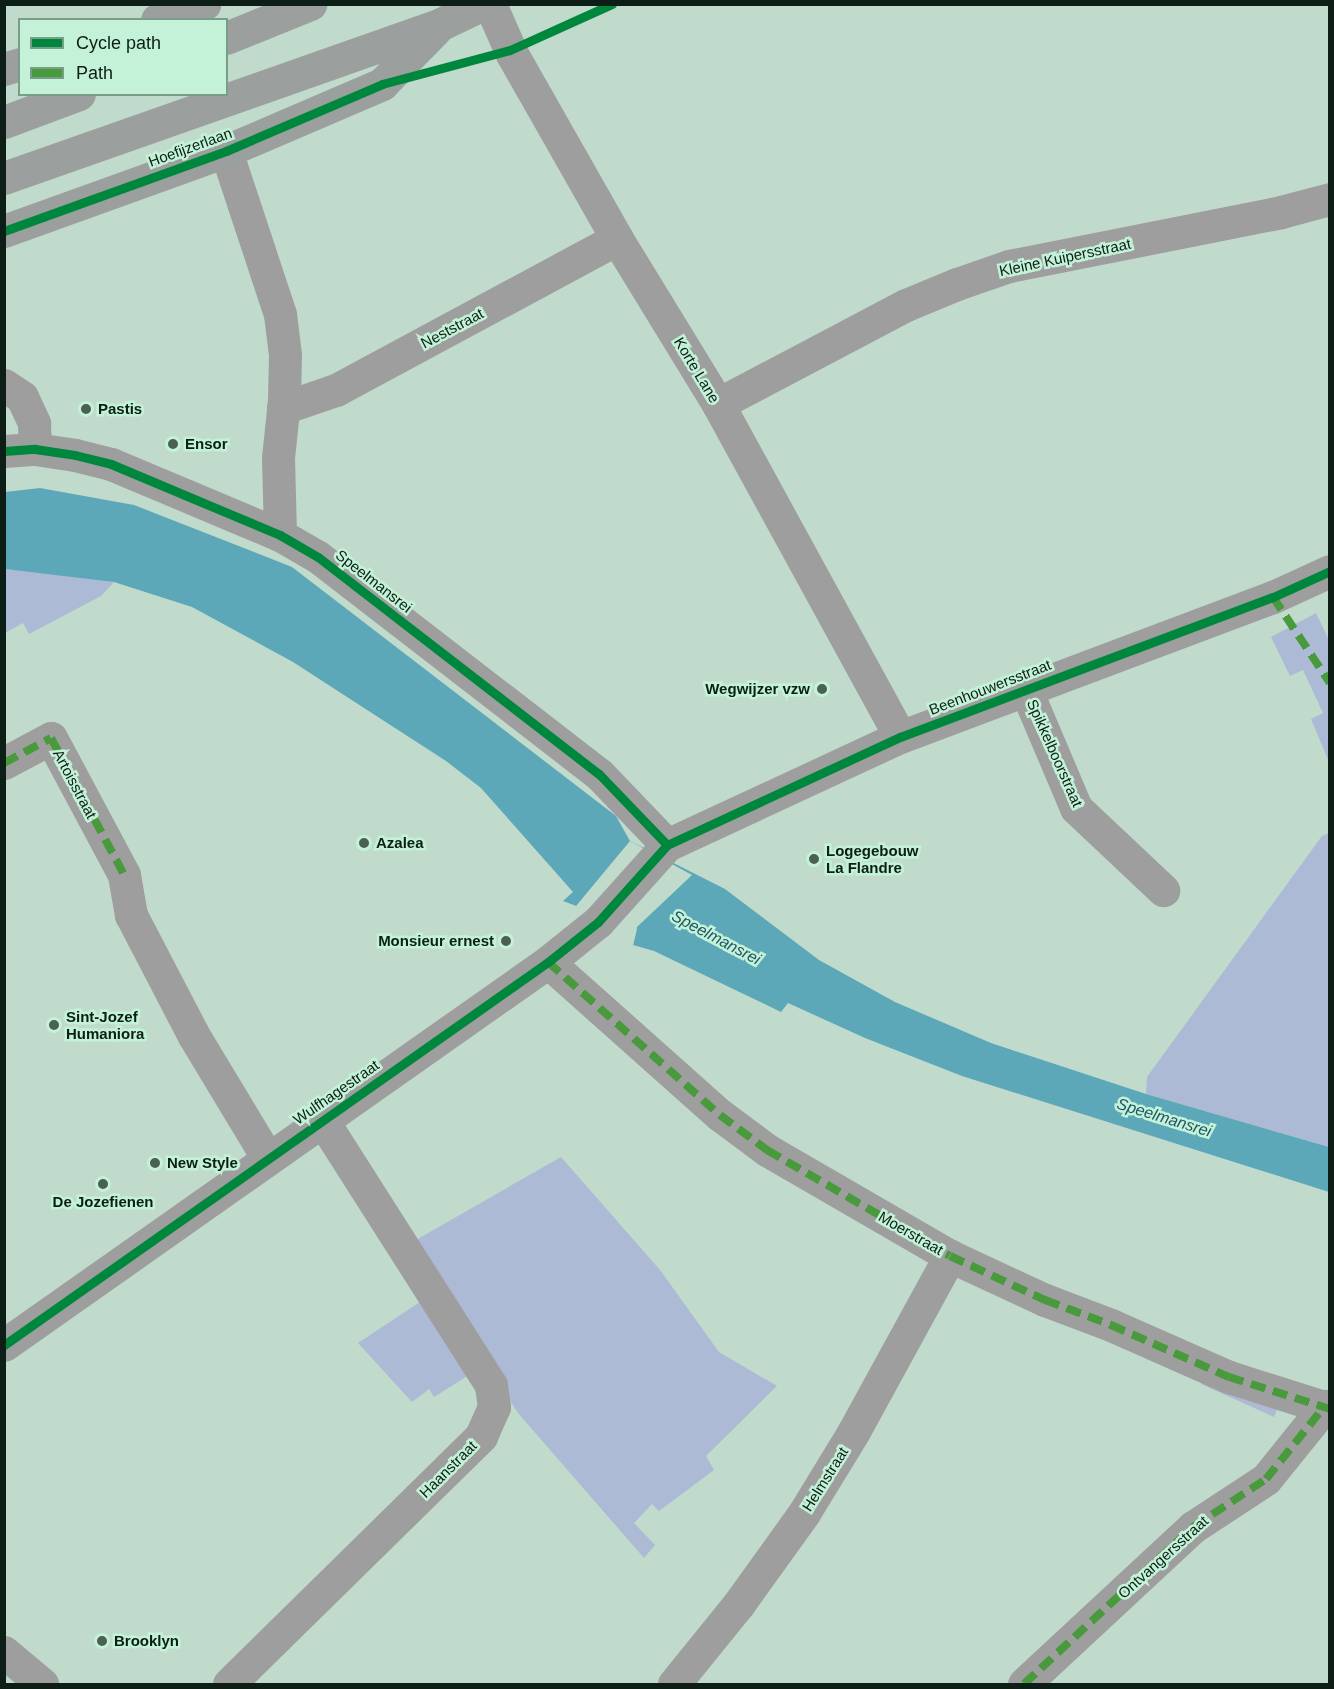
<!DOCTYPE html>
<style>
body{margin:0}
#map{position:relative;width:1334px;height:1689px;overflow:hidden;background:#c0dacc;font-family:Arial,sans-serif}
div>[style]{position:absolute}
.green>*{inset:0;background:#acbad5}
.water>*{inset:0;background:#5da8b8}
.pier>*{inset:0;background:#c0dacc}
.minor>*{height:33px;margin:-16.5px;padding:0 16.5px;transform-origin:16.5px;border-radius:16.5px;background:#9f9e9e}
.major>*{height:33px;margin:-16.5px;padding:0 16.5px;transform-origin:16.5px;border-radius:16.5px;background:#9b9f9e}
.quiet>*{height:8px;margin-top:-4px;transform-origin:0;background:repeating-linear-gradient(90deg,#499a3d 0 15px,transparent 0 23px)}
.cycleway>*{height:9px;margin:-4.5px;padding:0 4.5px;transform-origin:4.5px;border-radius:4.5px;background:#00873e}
.dots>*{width:16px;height:16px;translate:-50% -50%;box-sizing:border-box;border:3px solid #c3f2d8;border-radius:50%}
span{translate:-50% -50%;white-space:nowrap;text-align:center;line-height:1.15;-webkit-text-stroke:5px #c3f2d8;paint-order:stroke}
.street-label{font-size:15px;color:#0c1e15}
.poi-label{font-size:15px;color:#0c1e15;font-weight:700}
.left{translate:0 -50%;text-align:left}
.right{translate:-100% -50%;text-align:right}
.water-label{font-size:16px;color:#205464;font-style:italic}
.frame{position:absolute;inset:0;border:6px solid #0c1e15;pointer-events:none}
.legend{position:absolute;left:18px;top:18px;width:210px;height:78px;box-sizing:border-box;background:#c3f2d8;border:2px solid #7a9d8a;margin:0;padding:8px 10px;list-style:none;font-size:18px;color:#0c1e15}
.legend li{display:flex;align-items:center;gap:12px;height:30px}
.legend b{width:30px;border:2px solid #7a9d8a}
</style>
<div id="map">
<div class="green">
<div style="clip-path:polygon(5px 569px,57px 573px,114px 582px,101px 596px,29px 634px,23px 623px,5px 633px)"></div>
<div style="clip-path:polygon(1316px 613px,1329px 640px,1329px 762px,1311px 719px,1323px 713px,1303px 670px,1290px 676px,1271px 637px)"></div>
<div style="clip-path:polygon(1329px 833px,1329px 1147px,1146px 1094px,1147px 1077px,1322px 836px)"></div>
<div style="clip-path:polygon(561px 1157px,660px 1270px,719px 1352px,777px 1386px,706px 1456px,714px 1470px,659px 1511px,652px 1504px,634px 1523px,655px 1545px,644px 1558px,518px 1413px,409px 1244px)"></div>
<div style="clip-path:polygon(420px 1302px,469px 1375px,434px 1397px,429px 1389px,412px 1402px,358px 1343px)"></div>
<div style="clip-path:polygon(1205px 1381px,1277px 1410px,1274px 1417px,1201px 1384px)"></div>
</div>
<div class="water">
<div style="clip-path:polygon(40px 488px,134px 505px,292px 567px,616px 816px,630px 841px,725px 889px,819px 960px,895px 1002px,991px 1043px,1146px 1094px,1329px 1147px,1329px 1192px,962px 1076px,865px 1038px,788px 1003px,781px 1012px,654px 951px,633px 945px,637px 929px,563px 901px,573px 892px,481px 788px,446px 761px,293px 662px,192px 607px,114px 582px,5px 569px,5px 492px)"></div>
</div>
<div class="pier">
<div style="clip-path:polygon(630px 841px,692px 875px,637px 927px,633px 945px,631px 944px,634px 931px,585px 913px,576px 906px)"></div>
</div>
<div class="minor">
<div style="left:490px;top:4px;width:55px;rotate:66.3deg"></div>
<div style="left:512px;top:54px;width:213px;rotate:60.4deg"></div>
<div style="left:617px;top:239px;width:193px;rotate:58.5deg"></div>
<div style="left:718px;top:404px;width:379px;rotate:61.3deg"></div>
<div style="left:226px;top:151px;width:172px;rotate:71.7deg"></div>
<div style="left:280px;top:314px;width:41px;rotate:83deg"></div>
<div style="left:285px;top:355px;width:45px;rotate:91.3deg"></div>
<div style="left:284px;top:400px;width:58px;rotate:95.9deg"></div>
<div style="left:278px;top:458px;width:77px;rotate:88.5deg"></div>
<div style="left:4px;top:385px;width:22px;rotate:34deg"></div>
<div style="left:22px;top:397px;width:29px;rotate:65deg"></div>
<div style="left:34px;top:423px;width:26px;rotate:88deg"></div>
<div style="left:718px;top:404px;width:212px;rotate:-27.8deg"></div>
<div style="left:906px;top:305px;width:55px;rotate:-22.4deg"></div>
<div style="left:957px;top:284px;width:55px;rotate:-19.1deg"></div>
<div style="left:1009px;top:266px;width:277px;rotate:-11.2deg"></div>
<div style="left:1281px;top:212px;width:51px;rotate:-14.9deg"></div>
<div style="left:283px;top:408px;width:56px;rotate:-18.8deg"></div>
<div style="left:336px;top:390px;width:319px;rotate:-28.3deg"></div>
<div style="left:4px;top:451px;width:31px;rotate:-4deg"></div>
<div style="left:35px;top:449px;width:40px;rotate:8.5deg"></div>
<div style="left:75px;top:455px;width:37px;rotate:14deg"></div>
<div style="left:111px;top:464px;width:183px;rotate:22.8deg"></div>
<div style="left:280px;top:535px;width:44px;rotate:30.1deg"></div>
<div style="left:318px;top:557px;width:355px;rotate:37.7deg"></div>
<div style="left:599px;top:774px;width:98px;rotate:46.2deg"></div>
<div style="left:1026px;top:690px;width:128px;rotate:67deg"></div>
<div style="left:1076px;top:808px;width:120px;rotate:43.3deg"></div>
<div style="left:4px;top:763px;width:53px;rotate:-28deg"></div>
<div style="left:51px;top:738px;width:155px;rotate:61.9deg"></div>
<div style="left:124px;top:875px;width:41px;rotate:80.1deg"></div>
<div style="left:131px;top:915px;width:136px;rotate:62.5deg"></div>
<div style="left:194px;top:1036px;width:141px;rotate:58.9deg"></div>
<div style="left:548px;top:962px;width:230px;rotate:41.7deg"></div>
<div style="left:720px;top:1115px;width:59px;rotate:36.7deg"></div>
<div style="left:767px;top:1150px;width:211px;rotate:30.1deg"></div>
<div style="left:950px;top:1256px;width:105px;rotate:24.9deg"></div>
<div style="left:1045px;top:1300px;width:71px;rotate:20.7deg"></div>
<div style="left:1111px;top:1325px;width:129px;rotate:23.8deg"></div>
<div style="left:1229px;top:1377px;width:106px;rotate:17.6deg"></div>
<div style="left:4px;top:1345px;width:665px;rotate:-35.15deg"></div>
<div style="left:548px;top:962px;width:64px;rotate:-38.7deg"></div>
<div style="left:598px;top:922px;width:103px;rotate:-48.1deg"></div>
<div style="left:667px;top:845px;width:257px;rotate:-24.9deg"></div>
<div style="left:900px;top:737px;width:398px;rotate:-20.6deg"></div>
<div style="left:1273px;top:597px;width:63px;rotate:-24.5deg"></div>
<div style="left:4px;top:1652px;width:50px;rotate:40.1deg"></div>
<div style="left:229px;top:1684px;width:354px;rotate:-44.5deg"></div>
<div style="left:481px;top:1436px;width:32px;rotate:-66deg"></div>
<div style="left:494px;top:1407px;width:22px;rotate:-98deg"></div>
<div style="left:491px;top:1385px;width:314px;rotate:-122.5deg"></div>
<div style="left:674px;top:1684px;width:102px;rotate:-51deg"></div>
<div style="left:738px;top:1605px;width:113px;rotate:-54.3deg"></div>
<div style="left:804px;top:1513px;width:96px;rotate:-58.6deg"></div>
<div style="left:854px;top:1431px;width:200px;rotate:-61.3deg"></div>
<div style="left:1024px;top:1684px;width:231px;rotate:-42.9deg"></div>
<div style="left:1193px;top:1527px;width:87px;rotate:-33.3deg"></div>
<div style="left:1266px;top:1479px;width:94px;rotate:-51.1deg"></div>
</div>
<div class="major">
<div style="left:157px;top:20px;width:50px;rotate:-18.8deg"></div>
<div style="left:226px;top:38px;width:91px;rotate:-22deg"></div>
<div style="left:4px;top:69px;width:17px;rotate:-17deg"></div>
<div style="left:4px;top:122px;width:80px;rotate:-20.5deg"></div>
<div style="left:4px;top:178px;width:463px;rotate:-19.4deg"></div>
<div style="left:441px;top:24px;width:47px;rotate:-25.5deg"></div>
<div style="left:4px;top:231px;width:236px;rotate:-19.8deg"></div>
<div style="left:226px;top:151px;width:170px;rotate:-23.2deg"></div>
<div style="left:382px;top:84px;width:76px;rotate:-45.5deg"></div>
</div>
<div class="quiet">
<div style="left:1273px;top:597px;width:103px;rotate:56.5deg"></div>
<div style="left:4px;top:763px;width:53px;rotate:-28deg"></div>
<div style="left:51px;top:738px;width:155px;rotate:61.9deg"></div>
<div style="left:548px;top:962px;width:230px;rotate:41.7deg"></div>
<div style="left:720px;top:1115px;width:59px;rotate:36.7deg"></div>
<div style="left:767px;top:1150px;width:211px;rotate:30.1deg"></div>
<div style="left:950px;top:1256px;width:105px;rotate:24.9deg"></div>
<div style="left:1045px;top:1300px;width:71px;rotate:20.7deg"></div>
<div style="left:1111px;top:1325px;width:129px;rotate:23.8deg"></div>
<div style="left:1229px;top:1377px;width:106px;rotate:17.6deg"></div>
<div style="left:1024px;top:1684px;width:231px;rotate:-42.9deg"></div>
<div style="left:1193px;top:1527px;width:87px;rotate:-33.3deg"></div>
<div style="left:1266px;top:1479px;width:94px;rotate:-51.1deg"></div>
</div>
<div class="cycleway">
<div style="left:4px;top:231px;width:236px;rotate:-19.8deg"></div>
<div style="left:226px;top:151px;width:170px;rotate:-23.2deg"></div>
<div style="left:382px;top:84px;width:132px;rotate:-14.9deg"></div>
<div style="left:510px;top:50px;width:112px;rotate:-24.3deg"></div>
<div style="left:4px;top:451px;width:31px;rotate:-4deg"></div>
<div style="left:35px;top:449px;width:40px;rotate:8.5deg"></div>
<div style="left:75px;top:455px;width:37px;rotate:14deg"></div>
<div style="left:111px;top:464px;width:183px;rotate:22.8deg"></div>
<div style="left:280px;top:535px;width:44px;rotate:30.1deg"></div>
<div style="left:318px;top:557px;width:355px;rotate:37.7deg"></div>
<div style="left:599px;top:774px;width:98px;rotate:46.2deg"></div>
<div style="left:4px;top:1345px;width:665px;rotate:-35.15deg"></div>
<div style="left:548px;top:962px;width:64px;rotate:-38.7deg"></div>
<div style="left:598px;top:922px;width:103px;rotate:-48.1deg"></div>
<div style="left:667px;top:845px;width:257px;rotate:-24.9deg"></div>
<div style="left:900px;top:737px;width:398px;rotate:-20.6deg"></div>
<div style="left:1273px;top:597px;width:63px;rotate:-24.5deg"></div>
</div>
<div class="dots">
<div style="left:86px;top:409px;background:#4b6055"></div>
<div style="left:173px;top:444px;background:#4b6055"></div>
<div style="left:822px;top:689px;background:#4b6055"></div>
<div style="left:364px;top:843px;background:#4b6055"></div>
<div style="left:814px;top:859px;background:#4b6055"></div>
<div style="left:506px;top:941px;background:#4b6055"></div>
<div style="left:54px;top:1025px;background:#4b6055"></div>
<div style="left:155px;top:1163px;background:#4b6055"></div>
<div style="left:103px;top:1184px;background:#4b6055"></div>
<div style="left:102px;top:1641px;background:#4b6055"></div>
</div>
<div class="street-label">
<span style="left:190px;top:147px;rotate:-20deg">Hoefijzerlaan</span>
<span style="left:1065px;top:257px;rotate:-12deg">Kleine Kuipersstraat</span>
<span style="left:452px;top:328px;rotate:-28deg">Neststraat</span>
<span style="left:697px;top:370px;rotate:59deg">Korte Lane</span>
<span style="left:374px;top:581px;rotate:38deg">Speelmansrei</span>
<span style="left:990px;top:687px;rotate:-21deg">Beenhouwersstraat</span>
<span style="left:1055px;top:753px;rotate:66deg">Spikkelboorstraat</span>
<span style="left:75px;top:784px;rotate:62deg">Artoisstraat</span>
<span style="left:336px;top:1092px;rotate:-35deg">Wulfhagestraat</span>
<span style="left:911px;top:1233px;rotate:30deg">Moerstraat</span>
<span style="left:448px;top:1469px;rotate:-45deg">Haanstraat</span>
<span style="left:825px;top:1479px;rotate:-58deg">Helmstraat</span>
<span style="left:1163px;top:1557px;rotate:-42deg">Ontvangersstraat</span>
</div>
<div class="poi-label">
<span class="left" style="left:98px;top:409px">Pastis</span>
<span class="left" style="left:185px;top:444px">Ensor</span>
<span class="right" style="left:810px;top:689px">Wegwijzer vzw</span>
<span class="left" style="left:376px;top:843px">Azalea</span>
<span class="left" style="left:826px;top:859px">Logegebouw<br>La Flandre</span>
<span class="right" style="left:494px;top:941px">Monsieur ernest</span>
<span class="left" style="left:66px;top:1025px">Sint-Jozef<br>Humaniora</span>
<span class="left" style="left:167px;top:1163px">New Style</span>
<span style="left:103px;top:1202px">De Jozefienen</span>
<span class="left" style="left:114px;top:1641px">Brooklyn</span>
</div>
<div class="water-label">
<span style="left:716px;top:938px;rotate:28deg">Speelmansrei</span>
<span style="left:1164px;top:1118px;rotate:17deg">Speelmansrei</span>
</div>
<div class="frame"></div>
<ul class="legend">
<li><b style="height:8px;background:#00873e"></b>Cycle path</li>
<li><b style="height:8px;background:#499a3d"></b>Path</li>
</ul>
</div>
